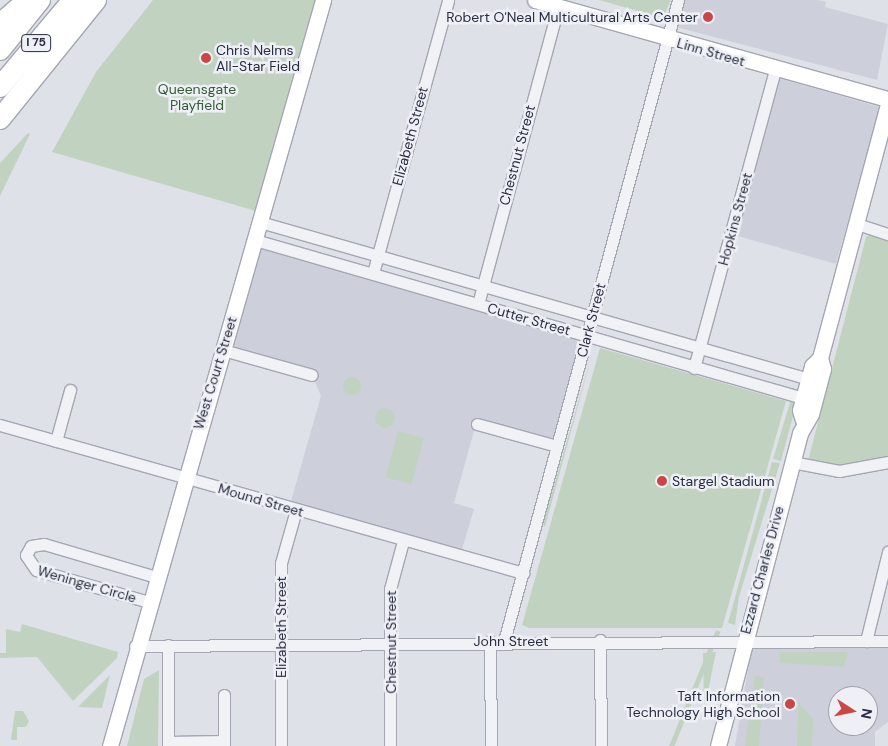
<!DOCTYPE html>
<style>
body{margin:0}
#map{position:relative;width:888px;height:746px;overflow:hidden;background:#dfe1e8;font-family:"DM Sans",sans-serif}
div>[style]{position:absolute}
.built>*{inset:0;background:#cdd0da;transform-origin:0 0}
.green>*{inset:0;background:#c2d2c0;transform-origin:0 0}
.round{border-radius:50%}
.roads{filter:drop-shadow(1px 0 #a4a7b2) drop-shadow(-1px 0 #a4a7b2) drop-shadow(0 1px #a4a7b2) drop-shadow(0 -1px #a4a7b2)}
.street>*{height:11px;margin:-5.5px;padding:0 5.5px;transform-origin:5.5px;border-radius:5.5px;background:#f1f2f6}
.secondary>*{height:15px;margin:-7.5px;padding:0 7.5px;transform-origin:7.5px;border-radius:7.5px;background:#fff}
.highway>*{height:20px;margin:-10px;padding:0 10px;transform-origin:10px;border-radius:10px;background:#fff}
.dots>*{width:14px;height:14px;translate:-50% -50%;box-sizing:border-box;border:2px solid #eef0f6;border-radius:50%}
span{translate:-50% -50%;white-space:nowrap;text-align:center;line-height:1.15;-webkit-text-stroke:5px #eef0f6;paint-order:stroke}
.shield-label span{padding:1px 4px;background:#eef0f6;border:1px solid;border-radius:4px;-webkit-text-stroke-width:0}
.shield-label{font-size:12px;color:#282d3f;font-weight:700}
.poi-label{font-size:14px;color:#282d3f}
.right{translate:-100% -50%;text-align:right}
.left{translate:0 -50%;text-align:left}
.street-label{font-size:14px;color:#282d3f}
.park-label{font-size:14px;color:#375a36}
.north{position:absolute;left:828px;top:686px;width:50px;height:50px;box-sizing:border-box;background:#eef0f6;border:1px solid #9fa2ad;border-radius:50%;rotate:101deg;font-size:14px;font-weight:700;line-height:20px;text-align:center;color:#282d3f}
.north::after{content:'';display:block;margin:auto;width:18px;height:22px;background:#cb4745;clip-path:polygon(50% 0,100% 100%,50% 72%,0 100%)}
</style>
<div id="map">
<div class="built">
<div style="clip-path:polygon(683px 0,817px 0,826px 2px,825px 7px,888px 24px,877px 80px,676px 27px)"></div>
<div style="left:775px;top:77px;width:110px;height:163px;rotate:16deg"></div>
<div style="clip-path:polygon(255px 240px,587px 335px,557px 446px,476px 424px,454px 503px,474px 509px,460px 556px,289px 508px,321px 396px,312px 375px,223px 350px)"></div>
<div style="clip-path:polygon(evenodd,752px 646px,888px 647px,888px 722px,875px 732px,875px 746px,735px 746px,752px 646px,838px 696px,868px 696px,868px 726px,838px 726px,838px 696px)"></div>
</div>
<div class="green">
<div style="clip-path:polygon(153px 0,323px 0,263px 213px,52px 152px,96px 72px)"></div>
<div style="clip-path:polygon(599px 0,671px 0,663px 18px)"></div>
<div style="clip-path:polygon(28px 133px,30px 134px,0 196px,0 163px)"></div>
<div style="clip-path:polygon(872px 234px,888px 240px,888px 457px,842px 467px,808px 461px,866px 237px)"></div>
<div style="clip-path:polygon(594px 347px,545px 527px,543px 524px)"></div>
<div style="clip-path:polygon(600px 348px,786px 401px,722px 628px,529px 628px,522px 625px)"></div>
<div class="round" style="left:343px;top:377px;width:18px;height:18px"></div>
<div style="clip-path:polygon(791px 399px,795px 409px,781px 461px,773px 459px)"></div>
<div class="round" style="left:375px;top:408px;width:20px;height:20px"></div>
<div style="left:398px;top:431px;width:27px;height:48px;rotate:15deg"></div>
<div style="clip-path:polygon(772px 462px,780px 463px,739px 597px,735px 625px,728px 623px)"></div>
<div style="clip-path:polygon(22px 624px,118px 652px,117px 658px,73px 701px,37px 657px,0 658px,0 653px,6px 653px,6px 629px,20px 632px)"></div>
<div style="left:716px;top:630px;width:5px;height:194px;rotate:22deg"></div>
<div style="clip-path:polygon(716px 652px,704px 711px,704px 712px,703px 653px)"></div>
<div style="clip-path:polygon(779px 652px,848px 652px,844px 667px,780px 663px)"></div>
<div style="clip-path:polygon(159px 670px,158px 746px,127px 746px,144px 679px)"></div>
<div style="clip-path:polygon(110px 675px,102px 708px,78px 707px)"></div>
<div style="clip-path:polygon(755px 675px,764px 678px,759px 746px,745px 746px)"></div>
<div style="clip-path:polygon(798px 702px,813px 719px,812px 746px,797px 746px)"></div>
<div style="clip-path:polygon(15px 711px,23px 711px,29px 721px,26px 727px,17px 727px,17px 740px,11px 740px)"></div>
</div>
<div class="roads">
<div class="street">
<div style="left:260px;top:222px;width:571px;rotate:15.96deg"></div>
<div style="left:857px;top:224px;width:33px;rotate:18deg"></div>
<div style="left:255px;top:240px;width:570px;rotate:16.08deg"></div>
<div style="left:373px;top:273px;width:283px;rotate:-74.6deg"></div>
<div style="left:478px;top:304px;width:308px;rotate:-74.9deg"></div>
<div style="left:223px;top:350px;width:92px;rotate:15.7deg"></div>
<div style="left:694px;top:368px;width:309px;rotate:-74.8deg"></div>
<div style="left:477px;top:424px;width:83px;rotate:15.4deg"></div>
<div style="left:0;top:425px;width:544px;rotate:15.8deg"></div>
<div style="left:56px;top:441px;width:53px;rotate:-74.6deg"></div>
<div style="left:792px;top:462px;width:48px;rotate:10.8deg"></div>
<div style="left:839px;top:471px;width:50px;rotate:-10.4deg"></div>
<div style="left:149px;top:602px;width:117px;rotate:-164.2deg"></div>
<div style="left:36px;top:570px;width:18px;rotate:-124deg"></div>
<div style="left:26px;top:555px;width:10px;rotate:-61deg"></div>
<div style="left:31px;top:546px;width:13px;rotate:-9deg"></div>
<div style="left:44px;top:544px;width:117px;rotate:16.4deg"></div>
<div style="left:600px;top:640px;width:106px;rotate:89.5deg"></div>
<div style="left:490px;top:641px;width:105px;rotate:89.5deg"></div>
<div style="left:504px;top:641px;width:664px;rotate:-74.81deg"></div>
<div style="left:866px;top:641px;width:92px;rotate:-76.1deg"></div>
<div style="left:135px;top:646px;width:753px;rotate:-0.38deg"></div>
<div style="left:168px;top:742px;width:56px;rotate:-1deg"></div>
<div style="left:168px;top:746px;width:101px;rotate:-90deg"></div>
<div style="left:224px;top:746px;width:51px;rotate:-90deg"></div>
<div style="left:281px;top:746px;width:183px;rotate:-90deg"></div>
<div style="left:281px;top:563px;width:55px;rotate:-74.2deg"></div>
<div style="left:390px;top:746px;width:157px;rotate:-90deg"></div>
<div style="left:390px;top:589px;width:50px;rotate:-74.8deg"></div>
</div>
<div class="secondary">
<div style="left:535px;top:0;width:367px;rotate:15.7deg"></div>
<div style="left:803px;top:420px;width:10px;rotate:-107deg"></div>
<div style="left:800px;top:410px;width:46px;rotate:-74.7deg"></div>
<div style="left:812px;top:366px;width:11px;rotate:-45deg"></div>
<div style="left:820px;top:358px;width:262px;rotate:-75deg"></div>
<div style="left:110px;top:746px;width:776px;rotate:-74.06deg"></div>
<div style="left:718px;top:746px;width:324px;rotate:-75.3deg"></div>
<div style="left:800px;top:433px;width:22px;rotate:-60deg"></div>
<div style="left:811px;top:414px;width:47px;rotate:-75.1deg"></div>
<div style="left:823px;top:369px;width:11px;rotate:-105deg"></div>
</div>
<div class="highway">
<div style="left:0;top:24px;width:37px;rotate:-41deg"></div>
<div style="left:0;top:50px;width:64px;rotate:-51.3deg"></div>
<div style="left:0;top:87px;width:114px;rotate:-50deg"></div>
<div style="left:0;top:119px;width:153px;rotate:-51.1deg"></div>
</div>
</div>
<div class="dots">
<div style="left:708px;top:17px;background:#cb4745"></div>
<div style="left:206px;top:58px;background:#cb4745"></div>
<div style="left:662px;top:481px;background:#cb4745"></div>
<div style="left:790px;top:704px;background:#cb4745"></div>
</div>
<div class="shield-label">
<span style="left:36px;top:43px">I 75</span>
</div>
<div class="poi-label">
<span class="right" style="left:698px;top:17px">Robert O'Neal Multicultural Arts Center</span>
<span class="left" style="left:216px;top:58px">Chris Nelms<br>All-Star Field</span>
<span class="left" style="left:672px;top:481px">Stargel Stadium</span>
<span class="right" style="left:780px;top:704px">Taft Information<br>Technology High School</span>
</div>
<div class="street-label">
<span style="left:711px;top:52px;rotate:16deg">Linn Street</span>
<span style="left:410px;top:136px;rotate:-75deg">Elizabeth Street</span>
<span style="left:517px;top:155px;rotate:-75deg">Chestnut Street</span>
<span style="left:735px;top:219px;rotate:-75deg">Hopkins Street</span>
<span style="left:529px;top:319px;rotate:16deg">Cutter Street</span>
<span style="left:591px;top:320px;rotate:-75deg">Clark Street</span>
<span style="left:215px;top:373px;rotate:-73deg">West Court Street</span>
<span style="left:261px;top:500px;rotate:16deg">Mound Street</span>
<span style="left:762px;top:570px;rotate:-75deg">Ezzard Charles Drive</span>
<span style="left:87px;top:584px;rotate:16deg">Weninger Circle</span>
<span style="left:281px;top:627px;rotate:-90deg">Elizabeth Street</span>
<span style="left:511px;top:641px">John Street</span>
<span style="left:391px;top:642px;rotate:-90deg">Chestnut Street</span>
</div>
<div class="park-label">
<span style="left:197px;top:97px">Queensgate<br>Playfield</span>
</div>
<div class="north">N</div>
</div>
